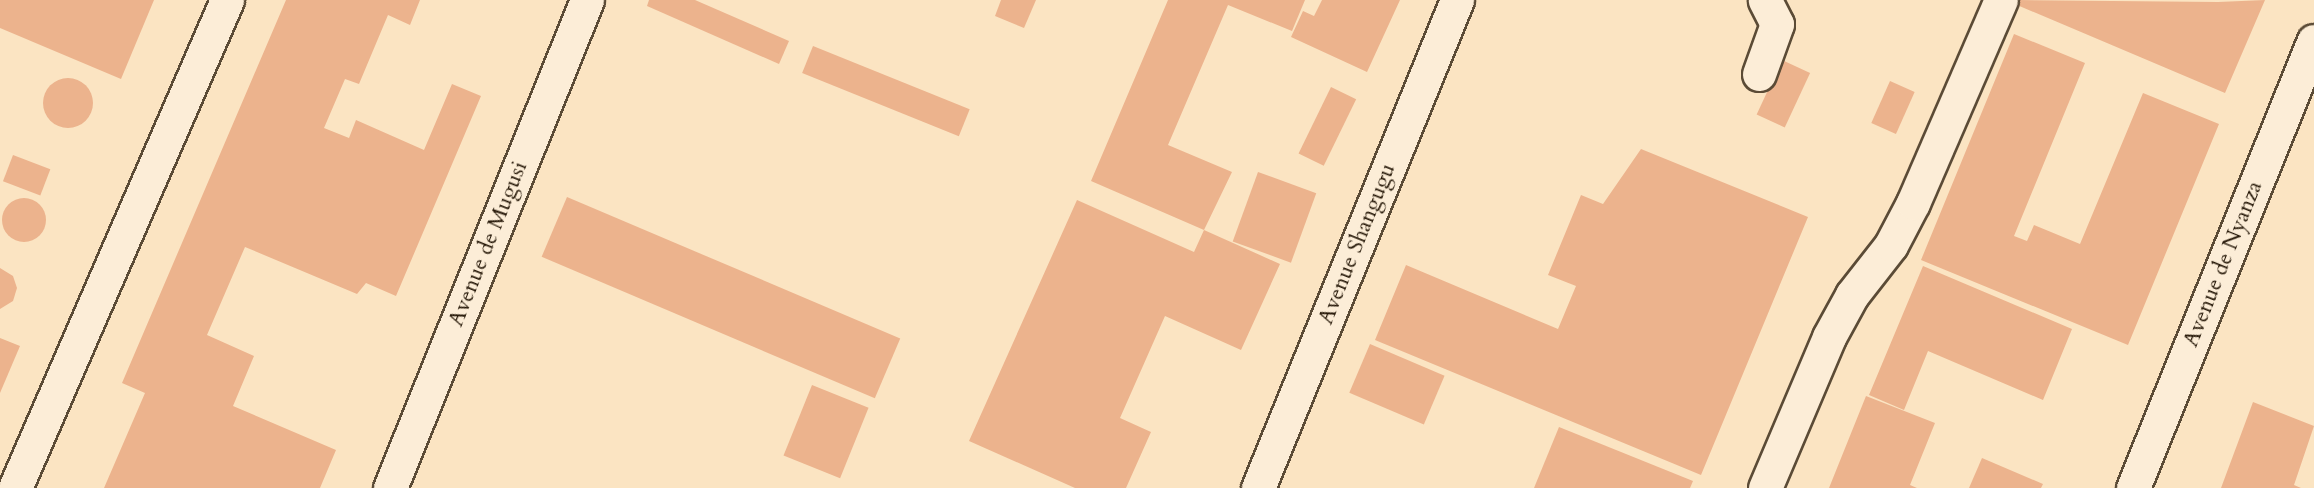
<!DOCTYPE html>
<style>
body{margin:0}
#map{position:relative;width:2314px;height:488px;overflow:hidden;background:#fbe4c2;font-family:Cardo,serif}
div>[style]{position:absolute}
.building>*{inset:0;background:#ecb38d;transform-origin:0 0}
.round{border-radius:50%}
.roads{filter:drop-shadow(2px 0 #5b4b36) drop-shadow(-2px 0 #5b4b36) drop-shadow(0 2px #5b4b36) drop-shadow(0 -2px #5b4b36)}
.minor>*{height:33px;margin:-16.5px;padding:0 16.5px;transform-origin:16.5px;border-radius:16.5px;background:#fcedd7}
span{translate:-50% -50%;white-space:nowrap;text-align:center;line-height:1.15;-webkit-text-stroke:4.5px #fcedd7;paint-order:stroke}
.street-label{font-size:22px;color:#261808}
</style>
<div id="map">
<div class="building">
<div style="clip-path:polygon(0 0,154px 0,121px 79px,0 28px)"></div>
<div style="clip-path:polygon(286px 0,420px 0,410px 25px,388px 15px,359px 84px,345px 79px,324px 128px,349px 138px,356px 120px,424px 150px,452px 84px,481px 96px,396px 296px,366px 283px,357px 294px,245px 247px,207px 335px,254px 356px,233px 406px,336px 450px,320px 488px,104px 488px,145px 393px,122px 383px)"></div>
<div style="clip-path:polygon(649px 0,695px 0,789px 41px,779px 64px,647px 6px)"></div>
<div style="clip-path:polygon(1001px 0,1036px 0,1024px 28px,995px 16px)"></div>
<div style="clip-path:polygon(1168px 0,1305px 0,1292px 31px,1228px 5px,1168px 145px,1232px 172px,1204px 230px,1091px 181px)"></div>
<div style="clip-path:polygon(1322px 0,1400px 0,1367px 72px,1291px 37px,1303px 11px,1314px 16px)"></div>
<div style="clip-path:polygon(2019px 0,2218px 2px,2265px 0,2225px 93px,2017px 5px)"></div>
<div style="clip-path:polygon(2014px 34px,2085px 63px,2014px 236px,2027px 241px,2034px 225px,2080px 244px,2143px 93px,2219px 124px,2128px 345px,1921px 260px)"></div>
<div style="left:813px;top:46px;width:169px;height:29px;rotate:22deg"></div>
<div style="left:1782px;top:60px;width:31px;height:60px;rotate:25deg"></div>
<div class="round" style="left:43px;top:78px;width:50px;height:50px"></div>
<div style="left:1890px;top:81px;width:27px;height:46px;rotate:24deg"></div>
<div style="left:1331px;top:87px;width:28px;height:74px;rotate:26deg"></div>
<div style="clip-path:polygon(1641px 149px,1808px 217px,1701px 475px,1375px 340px,1406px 265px,1558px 329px,1576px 286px,1548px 275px,1581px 195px,1603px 204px)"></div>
<div style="left:13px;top:155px;width:40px;height:28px;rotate:21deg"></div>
<div style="left:1258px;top:172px;width:62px;height:74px;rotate:20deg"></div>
<div style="left:567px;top:197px;width:362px;height:65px;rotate:23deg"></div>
<div class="round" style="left:2px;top:198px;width:44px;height:44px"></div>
<div style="clip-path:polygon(1077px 200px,1194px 252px,1204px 230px,1280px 264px,1241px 350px,1165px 316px,1120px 418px,1151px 432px,1126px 488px,1075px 488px,969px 441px)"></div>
<div style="clip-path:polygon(1923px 266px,2072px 329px,2043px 400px,1928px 351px,1904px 410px,1869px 395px)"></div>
<div style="clip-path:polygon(0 268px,13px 276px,17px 288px,13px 301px,0 309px)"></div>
<div style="clip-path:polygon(0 338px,20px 346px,0 393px)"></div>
<div style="left:1370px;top:344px;width:81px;height:53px;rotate:23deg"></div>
<div style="left:812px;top:385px;width:61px;height:76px;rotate:22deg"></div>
<div style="clip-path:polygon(1866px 396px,1935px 423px,1910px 485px,1917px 488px,1829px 488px)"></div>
<div style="clip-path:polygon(2253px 402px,2314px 426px,2294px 485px,2301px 488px,2221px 488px)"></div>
<div style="clip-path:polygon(1559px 427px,1693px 481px,1690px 488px,1534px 488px)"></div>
<div style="clip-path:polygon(1982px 458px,2043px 484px,2041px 488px,1969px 488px)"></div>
</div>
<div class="roads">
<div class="minor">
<div style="left:1759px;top:74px;width:53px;rotate:-70.2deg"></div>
<div style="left:1777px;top:24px;width:27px;rotate:-117deg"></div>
<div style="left:15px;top:488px;width:532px;rotate:-66.52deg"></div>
<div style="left:390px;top:488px;width:526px;rotate:-68.02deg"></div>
<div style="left:1258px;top:488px;width:527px;rotate:-67.82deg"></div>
<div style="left:1765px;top:488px;width:164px;rotate:-67deg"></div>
<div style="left:1829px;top:337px;width:48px;rotate:-61.3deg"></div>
<div style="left:1852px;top:295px;width:63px;rotate:-52deg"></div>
<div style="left:1891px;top:245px;width:47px;rotate:-62.4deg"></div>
<div style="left:1913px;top:203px;width:221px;rotate:-66.6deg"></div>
<div style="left:2133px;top:488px;width:482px;rotate:-68deg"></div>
</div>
</div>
<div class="street-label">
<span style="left:488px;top:244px;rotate:-68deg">Avenue de Mugusi</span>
<span style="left:1357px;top:244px;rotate:-68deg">Avenue Shangugu</span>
<span style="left:2223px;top:264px;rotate:-68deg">Avenue de Nyanza</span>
</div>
</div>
